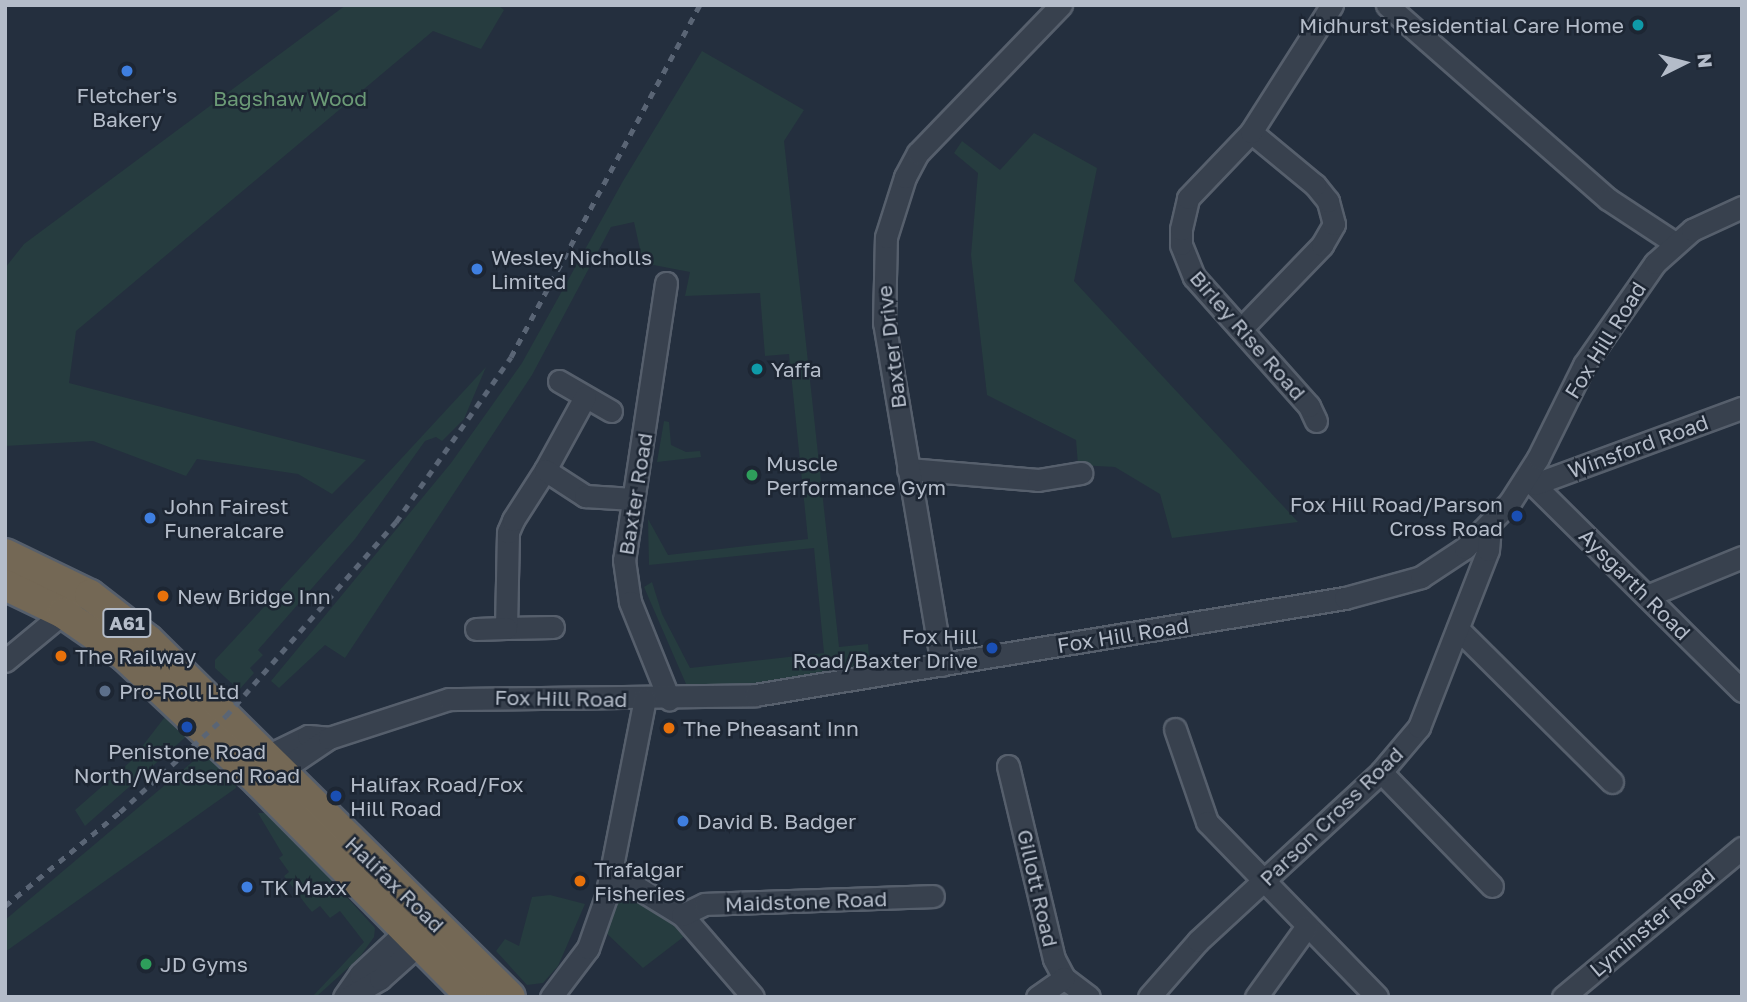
<!DOCTYPE html>
<style>
body{margin:0}
#map{position:relative;width:1747px;height:1002px;overflow:hidden;background:#242f3e;font-family:"Golos Text",sans-serif}
div>[style]{position:absolute}
.green>*{inset:0;background:#263c3f}
.roads{filter:drop-shadow(2px 0 #565f6c) drop-shadow(-2px 0 #565f6c) drop-shadow(0 2px #565f6c) drop-shadow(0 -2px #565f6c)}
.minor>*{height:21px;margin:-10.5px;padding:0 10.5px;transform-origin:10.5px;border-radius:10.5px;background:#38414e}
.highway>*{height:30px;margin:-15px;padding:0 15px;transform-origin:15px;border-radius:15px;background:#746855}
.rail>*{height:5px;margin-top:-2.5px;transform-origin:0;background:repeating-linear-gradient(90deg,#5a6575 0 7px,transparent 0 14px)}
.dots>*{width:19px;height:19px;translate:-50% -50%;box-sizing:border-box;border:4px solid #1d2633;border-radius:50%}
span{translate:-50% -50%;white-space:nowrap;text-align:center;line-height:1.15;-webkit-text-stroke:5px #1d2633;paint-order:stroke}
.shield-label span{padding:2px 5px;background:#1d2633;border:2px solid;border-radius:5px;-webkit-text-stroke-width:0}
.shield-label{font-size:19px;color:#b4bcc9;font-weight:700}
.poi-label{font-size:21px;color:#b4bcc9}
.right{translate:-100% -50%;text-align:right}
.left{translate:0 -50%;text-align:left}
.park-label{font-size:21px;color:#6b9a76}
.street-label{font-size:21px;color:#b4bcc9}
.frame{position:absolute;inset:0;border:7px solid #b4bcc9;pointer-events:none}
.north{position:absolute;left:1649px;top:28px;width:70px;height:70px;-webkit-text-stroke:5px #1d2633;paint-order:stroke;rotate:84deg;font-size:19px;font-weight:700;line-height:28px;text-align:center;color:#b4bcc9}
.north::after{content:'';display:block;margin:auto;width:24px;height:32px;background:#b4bcc9;clip-path:polygon(50% 0,100% 100%,50% 72%,0 100%)}
</style>
<div id="map">
<div class="green">
<div style="clip-path:polygon(346px 5px,498px 5px,504px 10px,481px 49px,433px 31px,76px 331px,69px 383px,366px 460px,332px 494px,298px 474px,197px 459px,186px 476px,93px 441px,5px 446px,5px 268px,24px 244px)"></div>
<div style="clip-path:polygon(702px 51px,804px 110px,784px 141px,839px 647px,868px 644px,870px 667px,787px 682px,707px 689px,686px 684px,644px 587px,652px 582px,662px 614px,690px 668px,824px 653px,814px 548px,649px 565px,648px 519px,668px 555px,808px 539px,789px 354px,765px 356px,760px 293px,685px 296px,690px 272px,643px 263px,634px 222px,611px 227px,532px 375px,345px 658px,325px 645px,279px 688px,271px 681px,451px 463px,522px 363px,623px 181px)"></div>
<div style="clip-path:polygon(1034px 133px,1097px 168px,1074px 281px,1298px 522px,1172px 538px,1160px 494px,1115px 467px,1078px 465px,1076px 440px,987px 395px,971px 255px,978px 173px,954px 153px,962px 141px,1000px 170px)"></div>
<div style="clip-path:polygon(486px 367px,464px 419px,442px 441px,436px 437px,425px 441px,355px 539px,258px 650px,263px 655px,250px 668px,254px 673px,239px 690px,215px 668px,215px 660px)"></div>
<div style="clip-path:polygon(664px 421px,669px 422px,671px 445px,686px 452px,700px 451px,701px 457px,657px 462px)"></div>
<div style="clip-path:polygon(168px 713px,189px 734px,85px 826px,75px 810px,130px 762px)"></div>
<div style="clip-path:polygon(210px 747px,235px 772px,236px 788px,5px 952px,5px 920px)"></div>
<div style="clip-path:polygon(258px 813px,270px 813px,375px 928px,374px 937px,359px 958px,316px 997px,312px 997px,364px 942px,340px 911px,330px 918px,320px 906px,312px 912px,307px 906px,284px 876px,289px 872px,279px 858px,283px 855px)"></div>
<div style="clip-path:polygon(616px 891px,652px 906px,686px 935px,643px 968px,602px 929px)"></div>
<div style="clip-path:polygon(550px 895px,585px 904px,558px 966px,543px 983px,527px 985px,496px 951px,505px 939px,519px 946px,532px 897px)"></div>
</div>
<div class="roads">
<div class="minor">
<div style="left:1387px;top:5px;width:294px;rotate:41.3deg"></div>
<div style="left:1608px;top:199px;width:80px;rotate:33.3deg"></div>
<div style="left:666px;top:283px;width:280px;rotate:98.6deg"></div>
<div style="left:624px;top:560px;width:42px;rotate:81.9deg"></div>
<div style="left:630px;top:602px;width:105px;rotate:68.1deg"></div>
<div style="left:1241px;top:329px;width:117px;rotate:-46deg"></div>
<div style="left:1322px;top:245px;width:24px;rotate:-60deg"></div>
<div style="left:1334px;top:224px;width:24px;rotate:-105deg"></div>
<div style="left:1328px;top:201px;width:21px;rotate:-129deg"></div>
<div style="left:1315px;top:185px;width:83px;rotate:-140.4deg"></div>
<div style="left:559px;top:381px;width:60px;rotate:30deg"></div>
<div style="left:1316px;top:421px;width:17px;rotate:-115deg"></div>
<div style="left:1309px;top:406px;width:173px;rotate:-131.7deg"></div>
<div style="left:1194px;top:277px;width:35px;rotate:-112deg"></div>
<div style="left:1181px;top:244px;width:15px;rotate:-90deg"></div>
<div style="left:1181px;top:229px;width:32px;rotate:-77deg"></div>
<div style="left:1188px;top:198px;width:91px;rotate:-46.3deg"></div>
<div style="left:1251px;top:132px;width:151px;rotate:-57.5deg"></div>
<div style="left:908px;top:469px;width:130px;rotate:4.8deg"></div>
<div style="left:1038px;top:480px;width:44px;rotate:-9.2deg"></div>
<div style="left:545px;top:470px;width:83px;rotate:-61.3deg"></div>
<div style="left:1527px;top:478px;width:303px;rotate:44.7deg"></div>
<div style="left:1535px;top:484px;width:221px;rotate:-20.2deg"></div>
<div style="left:1647px;top:596px;width:103px;rotate:-22.3deg"></div>
<div style="left:553px;top:627px;width:47px;rotate:178.8deg"></div>
<div style="left:506px;top:628px;width:96px;rotate:-88.8deg"></div>
<div style="left:508px;top:532px;width:13px;rotate:-67deg"></div>
<div style="left:513px;top:520px;width:59px;rotate:-57.4deg"></div>
<div style="left:545px;top:470px;width:48px;rotate:33deg"></div>
<div style="left:585px;top:496px;width:48px;rotate:3.6deg"></div>
<div style="left:476px;top:629px;width:30px;rotate:-2deg"></div>
<div style="left:1458px;top:629px;width:217px;rotate:44.8deg"></div>
<div style="left:5px;top:661px;width:75px;rotate:-39.6deg"></div>
<div style="left:942px;top:665px;width:347px;rotate:-99.6deg"></div>
<div style="left:884px;top:323px;width:86px;rotate:-88.7deg"></div>
<div style="left:886px;top:237px;width:63px;rotate:-72.4deg"></div>
<div style="left:905px;top:177px;width:27px;rotate:-62deg"></div>
<div style="left:918px;top:153px;width:206px;rotate:-46deg"></div>
<div style="left:1175px;top:729px;width:98px;rotate:71deg"></div>
<div style="left:1207px;top:822px;width:244px;rotate:45.8deg"></div>
<div style="left:269px;top:755px;width:43px;rotate:-26deg"></div>
<div style="left:308px;top:736px;width:21px;rotate:5deg"></div>
<div style="left:1008px;top:766px;width:198px;rotate:76.6deg"></div>
<div style="left:1054px;top:959px;width:21px;rotate:62deg"></div>
<div style="left:1064px;top:978px;width:31px;rotate:37deg"></div>
<div style="left:283px;top:769px;width:55px;rotate:-34deg"></div>
<div style="left:329px;top:738px;width:126px;rotate:-18deg"></div>
<div style="left:449px;top:699px;width:306px;rotate:-0.7deg"></div>
<div style="left:755px;top:695px;width:598px;rotate:-9.34deg"></div>
<div style="left:1345px;top:598px;width:79px;rotate:-15.4deg"></div>
<div style="left:1421px;top:577px;width:53px;rotate:-33.4deg"></div>
<div style="left:1465px;top:548px;width:64px;rotate:-45.6deg"></div>
<div style="left:1510px;top:502px;width:52px;rotate:-57.5deg"></div>
<div style="left:1538px;top:458px;width:104px;rotate:-63.7deg"></div>
<div style="left:1584px;top:365px;width:124px;rotate:-55.2deg"></div>
<div style="left:1655px;top:263px;width:50px;rotate:-41.7deg"></div>
<div style="left:1692px;top:230px;width:55px;rotate:-24.7deg"></div>
<div style="left:1381px;top:772px;width:159px;rotate:45.8deg"></div>
<div style="left:612px;top:872px;width:82px;rotate:31.6deg"></div>
<div style="left:682px;top:915px;width:108px;rotate:49.1deg"></div>
<div style="left:682px;top:915px;width:25px;rotate:-26deg"></div>
<div style="left:705px;top:904px;width:228px;rotate:-2deg"></div>
<div style="left:344px;top:997px;width:28px;rotate:-55deg"></div>
<div style="left:360px;top:974px;width:62px;rotate:-43deg"></div>
<div style="left:349px;top:997px;width:36px;rotate:-30deg"></div>
<div style="left:380px;top:979px;width:51px;rotate:-41.8deg"></div>
<div style="left:551px;top:997px;width:61px;rotate:-52.9deg"></div>
<div style="left:588px;top:948px;width:54px;rotate:-70.6deg"></div>
<div style="left:606px;top:897px;width:202px;rotate:-78.9deg"></div>
<div style="left:1037px;top:997px;width:33px;rotate:-35deg"></div>
<div style="left:1149px;top:997px;width:74px;rotate:-48.8deg"></div>
<div style="left:1198px;top:941px;width:249px;rotate:-42.7deg"></div>
<div style="left:1381px;top:772px;width:59px;rotate:-49.8deg"></div>
<div style="left:1419px;top:727px;width:190px;rotate:-68.7deg"></div>
<div style="left:1488px;top:550px;width:24px;rotate:-85deg"></div>
<div style="left:1256px;top:997px;width:87px;rotate:-54.3deg"></div>
<div style="left:1563px;top:997px;width:233px;rotate:-39.8deg"></div>
</div>
<div class="highway">
<div style="left:5px;top:554px;width:94px;rotate:25.8deg"></div>
<div style="left:90px;top:595px;width:73px;rotate:37.8deg"></div>
<div style="left:148px;top:640px;width:508px;rotate:44.6deg"></div>
<div style="left:5px;top:585px;width:64px;rotate:25.8deg"></div>
<div style="left:63px;top:613px;width:75px;rotate:34.7deg"></div>
<div style="left:125px;top:656px;width:184px;rotate:43.2deg"></div>
<div style="left:259px;top:782px;width:303px;rotate:45.3deg"></div>
</div>
</div>
<div class="rail">
<div style="left:5px;top:906px;width:149px;rotate:-39.3deg"></div>
<div style="left:120px;top:812px;width:143px;rotate:-42.2deg"></div>
<div style="left:226px;top:716px;width:258px;rotate:-48.8deg"></div>
<div style="left:396px;top:522px;width:201px;rotate:-55.1deg"></div>
<div style="left:511px;top:357px;width:400px;rotate:-61.8deg"></div>
</div>
<div class="dots">
<div style="left:1638px;top:25px;background:#0f9aa8"></div>
<div style="left:127px;top:71px;background:#3f7fe0"></div>
<div style="left:477px;top:269px;background:#3f7fe0"></div>
<div style="left:757px;top:369px;background:#0f9aa8"></div>
<div style="left:752px;top:475px;background:#2e9e5b"></div>
<div style="left:1517px;top:516px;background:#1a4fb4"></div>
<div style="left:150px;top:518px;background:#3f7fe0"></div>
<div style="left:163px;top:596px;background:#e8710a"></div>
<div style="left:992px;top:648px;background:#1a4fb4"></div>
<div style="left:61px;top:656px;background:#e8710a"></div>
<div style="left:105px;top:691px;background:#5c6f8a"></div>
<div style="left:187px;top:727px;background:#1a4fb4"></div>
<div style="left:669px;top:728px;background:#e8710a"></div>
<div style="left:336px;top:796px;background:#1a4fb4"></div>
<div style="left:683px;top:821px;background:#3f7fe0"></div>
<div style="left:580px;top:881px;background:#e8710a"></div>
<div style="left:247px;top:887px;background:#3f7fe0"></div>
<div style="left:146px;top:964px;background:#2e9e5b"></div>
</div>
<div class="shield-label">
<span style="left:127px;top:623px">A61</span>
</div>
<div class="poi-label">
<span class="right" style="left:1624px;top:25px">Midhurst Residential Care Home</span>
<span style="left:127px;top:107px">Fletcher's<br>Bakery</span>
<span class="left" style="left:491px;top:269px">Wesley Nicholls<br>Limited</span>
<span class="left" style="left:771px;top:369px">Yaffa</span>
<span class="left" style="left:766px;top:475px">Muscle<br>Performance Gym</span>
<span class="right" style="left:1503px;top:516px">Fox Hill Road/Parson<br>Cross Road</span>
<span class="left" style="left:164px;top:518px">John Fairest<br>Funeralcare</span>
<span class="left" style="left:177px;top:596px">New Bridge Inn</span>
<span class="right" style="left:978px;top:648px">Fox Hill<br>Road/Baxter Drive</span>
<span class="left" style="left:75px;top:656px">The Railway</span>
<span class="left" style="left:119px;top:691px">Pro-Roll Ltd</span>
<span class="left" style="left:683px;top:728px">The Pheasant Inn</span>
<span style="left:187px;top:763px">Penistone Road<br>North/Wardsend Road</span>
<span class="left" style="left:350px;top:796px">Halifax Road/Fox<br>Hill Road</span>
<span class="left" style="left:697px;top:821px">David B. Badger</span>
<span class="left" style="left:594px;top:881px">Trafalgar<br>Fisheries</span>
<span class="left" style="left:261px;top:887px">TK Maxx</span>
<span class="left" style="left:160px;top:964px">JD Gyms</span>
</div>
<div class="park-label">
<span style="left:290px;top:98px">Bagshaw Wood</span>
</div>
<div class="street-label">
<span style="left:1248px;top:335px;rotate:49deg">Birley Rise Road</span>
<span style="left:1605px;top:340px;rotate:-58deg">Fox Hill Road</span>
<span style="left:891px;top:347px;rotate:-97deg">Baxter Drive</span>
<span style="left:1638px;top:446px;rotate:-20deg">Winsford Road</span>
<span style="left:635px;top:494px;rotate:-81deg">Baxter Road</span>
<span style="left:1635px;top:584px;rotate:45deg">Aysgarth Road</span>
<span style="left:1123px;top:635px;rotate:-9deg">Fox Hill Road</span>
<span style="left:561px;top:698px;rotate:1deg">Fox Hill Road</span>
<span style="left:1331px;top:816px;rotate:-44deg">Parson Cross Road</span>
<span style="left:395px;top:884px;rotate:44deg">Halifax Road</span>
<span style="left:1038px;top:888px;rotate:77deg">Gillott Road</span>
<span style="left:806px;top:901px;rotate:-2deg">Maidstone Road</span>
<span style="left:1652px;top:922px;rotate:-40deg">Lyminster Road</span>
</div>
<div class="frame"></div>
<div class="north">N</div>
</div>
